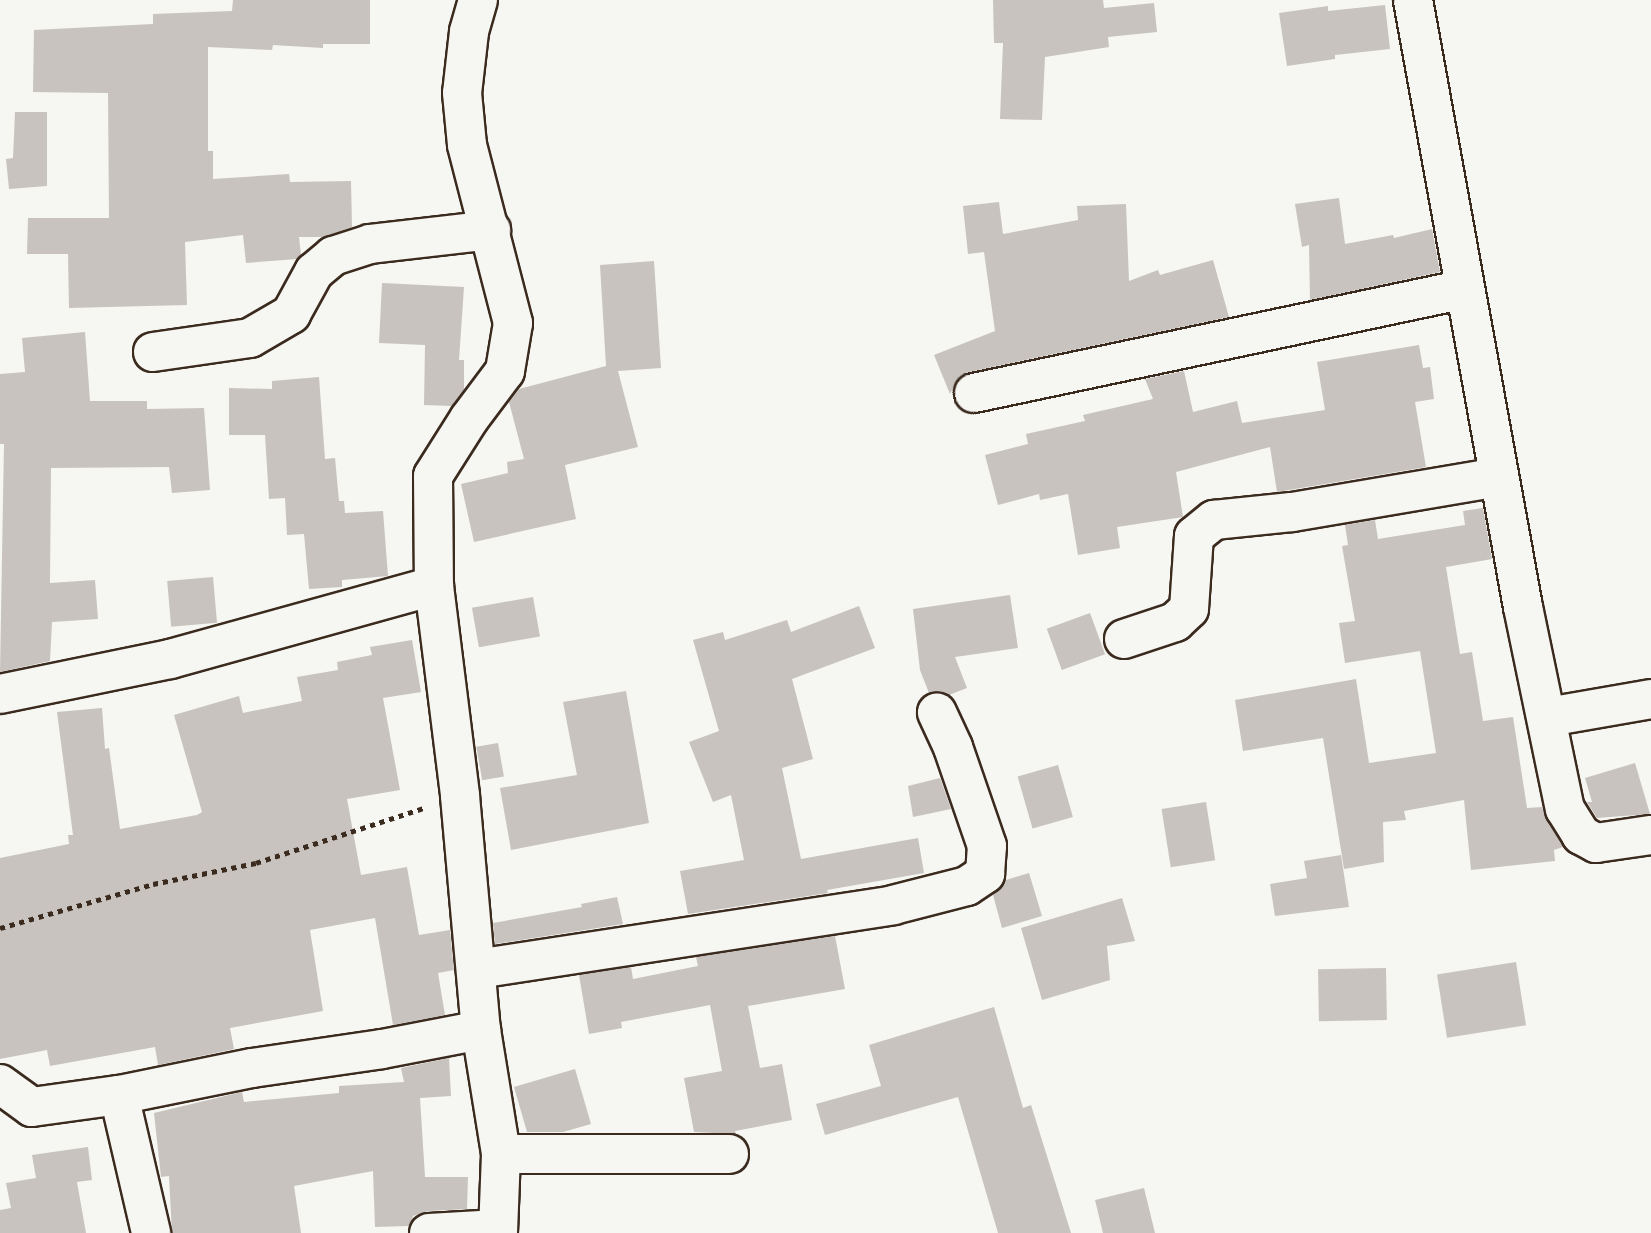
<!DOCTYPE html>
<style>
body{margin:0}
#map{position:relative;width:1651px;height:1233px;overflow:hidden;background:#f6f6f2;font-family:Mali,sans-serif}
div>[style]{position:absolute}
.building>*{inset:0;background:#c8c3be;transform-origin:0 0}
.path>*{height:4.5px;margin-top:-2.25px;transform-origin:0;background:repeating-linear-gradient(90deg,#3b2a1e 0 5px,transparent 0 10px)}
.roads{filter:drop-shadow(2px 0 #3b2a1e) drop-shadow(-2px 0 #3b2a1e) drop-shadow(0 2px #3b2a1e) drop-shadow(0 -2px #3b2a1e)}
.street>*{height:38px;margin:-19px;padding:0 19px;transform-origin:19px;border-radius:19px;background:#f6f6f2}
span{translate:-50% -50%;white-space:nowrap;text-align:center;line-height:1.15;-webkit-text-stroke:5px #f6f6f2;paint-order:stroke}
</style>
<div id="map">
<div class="building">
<div style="clip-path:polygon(233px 0,370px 0,370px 44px,323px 44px,323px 48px,273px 45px,272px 50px,208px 47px,208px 151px,213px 151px,213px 179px,289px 174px,290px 182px,351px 181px,352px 227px,324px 237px,299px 237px,301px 255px,297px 259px,246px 263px,243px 235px,185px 242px,187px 305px,69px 308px,68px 254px,27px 254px,28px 218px,109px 218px,108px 93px,33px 92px,34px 30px,153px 24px,153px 14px,232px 11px)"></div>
<div style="clip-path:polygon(993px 0,1103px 0,1104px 8px,1154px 3px,1157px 32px,1108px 37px,1109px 47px,1045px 57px,1042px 120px,1000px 119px,1003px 43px,994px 43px)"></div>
<div style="clip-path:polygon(1385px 5px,1390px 49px,1335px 55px,1335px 59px,1287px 66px,1279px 13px,1328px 6px,1328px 11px)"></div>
<div style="clip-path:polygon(15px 112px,47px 112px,47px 186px,9px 189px,6px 159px,13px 158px)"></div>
<div style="clip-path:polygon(1339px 198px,1345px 244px,1393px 235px,1394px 238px,1432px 229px,1440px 272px,1310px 300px,1309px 245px,1302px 247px,1295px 204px)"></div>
<div style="clip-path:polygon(999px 202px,1003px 234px,1078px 220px,1077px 206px,1126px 204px,1129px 281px,1158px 270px,1160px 275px,1213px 260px,1229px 317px,969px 372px,959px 377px,950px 394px,934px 355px,995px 331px,984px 252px,968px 254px,963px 206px)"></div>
<div style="clip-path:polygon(654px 261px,661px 368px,618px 371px,638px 447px,565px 465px,576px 519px,474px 542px,461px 484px,508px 473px,507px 462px,524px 459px,509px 402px,519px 389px,606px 366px,600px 265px)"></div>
<div style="clip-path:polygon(382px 283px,464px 287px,459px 360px,464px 360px,464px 390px,452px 406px,424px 405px,425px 345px,379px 343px)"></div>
<div style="clip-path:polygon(85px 332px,90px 401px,147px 401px,147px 409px,204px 408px,210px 490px,172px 493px,169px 467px,51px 468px,50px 583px,95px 580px,98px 619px,52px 622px,50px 661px,0 672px,4px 444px,0 444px,0 374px,25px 372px,22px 338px)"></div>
<div style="clip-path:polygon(1419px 345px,1423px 368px,1430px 367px,1434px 399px,1415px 402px,1426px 467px,1277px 492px,1270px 447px,1176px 472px,1183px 517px,1117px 527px,1120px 548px,1078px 555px,1068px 494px,1040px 500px,1039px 494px,998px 505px,985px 455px,1028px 444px,1026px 434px,1085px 421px,1083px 415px,1153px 399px,1145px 379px,1184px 371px,1193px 412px,1237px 401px,1242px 423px,1325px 410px,1317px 362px)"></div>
<div style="clip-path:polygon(319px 377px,325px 459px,335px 458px,339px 501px,344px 501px,345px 513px,383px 511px,388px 576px,342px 580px,342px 587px,309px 589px,304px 534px,287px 535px,285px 498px,269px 499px,265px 435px,229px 435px,229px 388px,272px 389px,272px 381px)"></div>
<div style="clip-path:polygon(1483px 508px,1492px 559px,1446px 567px,1460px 654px,1472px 652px,1483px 721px,1513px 717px,1527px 808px,1542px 807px,1546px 820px,1563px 847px,1554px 850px,1555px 861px,1471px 870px,1464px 800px,1404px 811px,1406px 820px,1383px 822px,1384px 862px,1344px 869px,1323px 738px,1243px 751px,1235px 700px,1356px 679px,1369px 763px,1436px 753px,1420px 651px,1345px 663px,1339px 623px,1355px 621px,1342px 546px,1348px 545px,1345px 525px,1375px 520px,1378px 539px,1465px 525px,1463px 511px)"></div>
<div style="left:213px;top:577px;width:46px;height:46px;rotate:85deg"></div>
<div style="clip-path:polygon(1010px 595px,1018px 648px,955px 657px,967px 688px,949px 695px,940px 691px,929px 693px,920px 670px,913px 609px)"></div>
<div style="left:533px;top:597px;width:40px;height:62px;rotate:80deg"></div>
<div style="clip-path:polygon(859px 606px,875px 648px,792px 679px,813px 759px,782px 768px,801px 859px,918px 838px,924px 873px,827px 890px,828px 893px,688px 914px,680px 871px,744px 860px,731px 795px,713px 802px,689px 742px,719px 731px,693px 640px,723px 632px,725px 640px,787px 620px,791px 632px)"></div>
<div style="left:1090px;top:613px;width:44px;height:46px;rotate:70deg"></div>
<div style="clip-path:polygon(412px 640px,421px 692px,383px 698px,400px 790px,347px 799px,361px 875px,407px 867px,419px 935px,450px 930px,454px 970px,438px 973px,445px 1015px,393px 1025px,375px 918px,310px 930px,323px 1011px,230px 1028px,234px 1049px,158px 1065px,155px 1047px,50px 1066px,47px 1050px,0 1059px,0 858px,69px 844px,68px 835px,73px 835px,57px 712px,102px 708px,105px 749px,109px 748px,120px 829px,197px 815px,202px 812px,174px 715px,239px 696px,243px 713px,302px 701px,297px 677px,338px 670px,337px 662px,372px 655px,370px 647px)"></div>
<div style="clip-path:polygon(626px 691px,649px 823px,511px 850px,500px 788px,577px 775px,563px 702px)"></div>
<div style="left:498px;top:743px;width:34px;height:22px;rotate:80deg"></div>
<div style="clip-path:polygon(1635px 763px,1650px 814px,1597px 818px,1587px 802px,1592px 802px,1585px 778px)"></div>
<div style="left:1058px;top:765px;width:54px;height:42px;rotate:74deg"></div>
<div style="clip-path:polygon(940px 778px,951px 809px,913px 817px,908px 786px)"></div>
<div style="left:1206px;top:802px;width:59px;height:45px;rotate:81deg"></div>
<div style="clip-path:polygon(1341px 855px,1349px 907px,1275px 916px,1270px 884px,1307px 878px,1304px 861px)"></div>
<div style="clip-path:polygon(1029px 873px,1042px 916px,1002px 928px,993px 895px,1006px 880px)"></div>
<div style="clip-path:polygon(617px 897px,623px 924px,495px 944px,493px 923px,582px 907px,581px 904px)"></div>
<div style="clip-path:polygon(1122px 898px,1135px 941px,1107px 946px,1110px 980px,1042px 1000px,1021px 928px)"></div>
<div style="clip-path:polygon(835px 936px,845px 989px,748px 1006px,760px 1068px,782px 1064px,792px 1120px,735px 1131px,736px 1134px,694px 1132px,684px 1078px,722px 1071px,710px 1005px,621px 1022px,622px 1028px,589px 1034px,579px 975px,631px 967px,633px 979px,698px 966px,696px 957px)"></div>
<div style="left:1516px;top:962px;width:64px;height:80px;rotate:81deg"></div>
<div style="left:1386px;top:968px;width:52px;height:68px;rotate:89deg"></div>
<div style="clip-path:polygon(994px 1007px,1023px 1108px,1031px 1105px,1071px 1233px,998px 1233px,958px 1097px,825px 1135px,816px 1104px,881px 1086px,869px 1045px)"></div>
<div style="clip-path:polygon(449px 1058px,451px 1096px,420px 1098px,425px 1177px,468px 1177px,467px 1209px,428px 1211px,413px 1216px,409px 1226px,375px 1227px,373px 1171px,294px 1186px,301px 1233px,172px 1233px,169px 1176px,161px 1177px,154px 1113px,242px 1092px,244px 1102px,339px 1093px,339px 1086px,404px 1082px,401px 1068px)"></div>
<div style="clip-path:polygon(575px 1069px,591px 1124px,563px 1132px,527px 1132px,514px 1087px)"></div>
<div style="clip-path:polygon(88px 1147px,92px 1180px,77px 1182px,86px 1233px,0 1233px,0 1210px,11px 1208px,6px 1183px,36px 1178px,32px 1155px)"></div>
<div style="clip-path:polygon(1144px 1188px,1155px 1233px,1103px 1233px,1095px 1200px)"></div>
</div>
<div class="path">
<div style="left:0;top:928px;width:159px;rotate:-16deg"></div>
<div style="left:153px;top:884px;width:105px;rotate:-11.5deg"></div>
<div style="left:256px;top:863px;width:176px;rotate:-18.2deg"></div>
</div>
<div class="roads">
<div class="street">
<div style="left:478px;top:0;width:33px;rotate:106deg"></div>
<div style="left:469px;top:32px;width:61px;rotate:96.5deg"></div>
<div style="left:462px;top:93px;width:52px;rotate:84.5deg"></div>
<div style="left:467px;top:145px;width:184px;rotate:75.5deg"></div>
<div style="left:513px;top:323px;width:49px;rotate:99.5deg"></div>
<div style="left:505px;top:371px;width:60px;rotate:126.9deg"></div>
<div style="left:469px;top:419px;width:67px;rotate:122.3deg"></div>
<div style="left:433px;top:476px;width:110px;rotate:89.5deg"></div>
<div style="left:434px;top:586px;width:212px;rotate:82.9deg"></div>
<div style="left:460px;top:796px;width:235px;rotate:84.9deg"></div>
<div style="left:481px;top:1030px;width:126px;rotate:80.8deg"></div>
<div style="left:501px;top:1154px;width:79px;rotate:92.2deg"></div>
<div style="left:1413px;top:0;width:617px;rotate:79.73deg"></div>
<div style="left:1523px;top:607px;width:206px;rotate:78.3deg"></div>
<div style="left:1565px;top:809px;width:31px;rotate:58deg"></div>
<div style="left:1581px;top:835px;width:17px;rotate:28deg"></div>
<div style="left:1596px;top:843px;width:56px;rotate:-8.3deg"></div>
<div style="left:153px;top:352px;width:98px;rotate:-8.2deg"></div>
<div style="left:250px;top:338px;width:48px;rotate:-30.3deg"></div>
<div style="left:291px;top:314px;width:48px;rotate:-61.3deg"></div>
<div style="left:314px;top:272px;width:25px;rotate:-40deg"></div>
<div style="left:333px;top:256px;width:39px;rotate:-18deg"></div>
<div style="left:370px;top:244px;width:122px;rotate:-6.6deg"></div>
<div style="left:974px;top:393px;width:502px;rotate:-11.96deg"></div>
<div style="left:1124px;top:639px;width:54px;rotate:-18.4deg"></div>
<div style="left:1175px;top:622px;width:19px;rotate:-43deg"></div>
<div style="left:1189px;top:609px;width:73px;rotate:-86.1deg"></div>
<div style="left:1194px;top:536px;width:26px;rotate:-39deg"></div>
<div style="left:1214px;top:520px;width:78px;rotate:-5.9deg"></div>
<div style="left:1292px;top:512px;width:210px;rotate:-9.6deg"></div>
<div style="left:0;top:694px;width:174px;rotate:-11.6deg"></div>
<div style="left:170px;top:659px;width:274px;rotate:-15.5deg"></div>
<div style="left:1548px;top:717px;width:105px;rotate:-9.9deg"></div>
<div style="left:477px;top:969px;width:421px;rotate:-8.7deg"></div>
<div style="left:893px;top:905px;width:76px;rotate:-14.4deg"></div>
<div style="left:967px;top:886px;width:22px;rotate:-34deg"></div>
<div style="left:985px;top:874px;width:28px;rotate:-86deg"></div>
<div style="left:987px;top:846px;width:105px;rotate:-109deg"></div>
<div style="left:953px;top:747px;width:38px;rotate:-115deg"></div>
<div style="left:0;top:1084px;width:39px;rotate:36deg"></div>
<div style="left:32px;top:1107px;width:88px;rotate:-7.9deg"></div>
<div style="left:119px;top:1095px;width:136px;rotate:-11.5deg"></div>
<div style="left:252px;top:1068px;width:131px;rotate:-8.3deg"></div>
<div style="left:382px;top:1049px;width:101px;rotate:-10.9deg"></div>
<div style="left:119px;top:1095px;width:142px;rotate:76.9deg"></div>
<div style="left:501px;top:1154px;width:228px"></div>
<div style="left:429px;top:1233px;width:69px;rotate:-3.3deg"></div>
</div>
</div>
</div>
